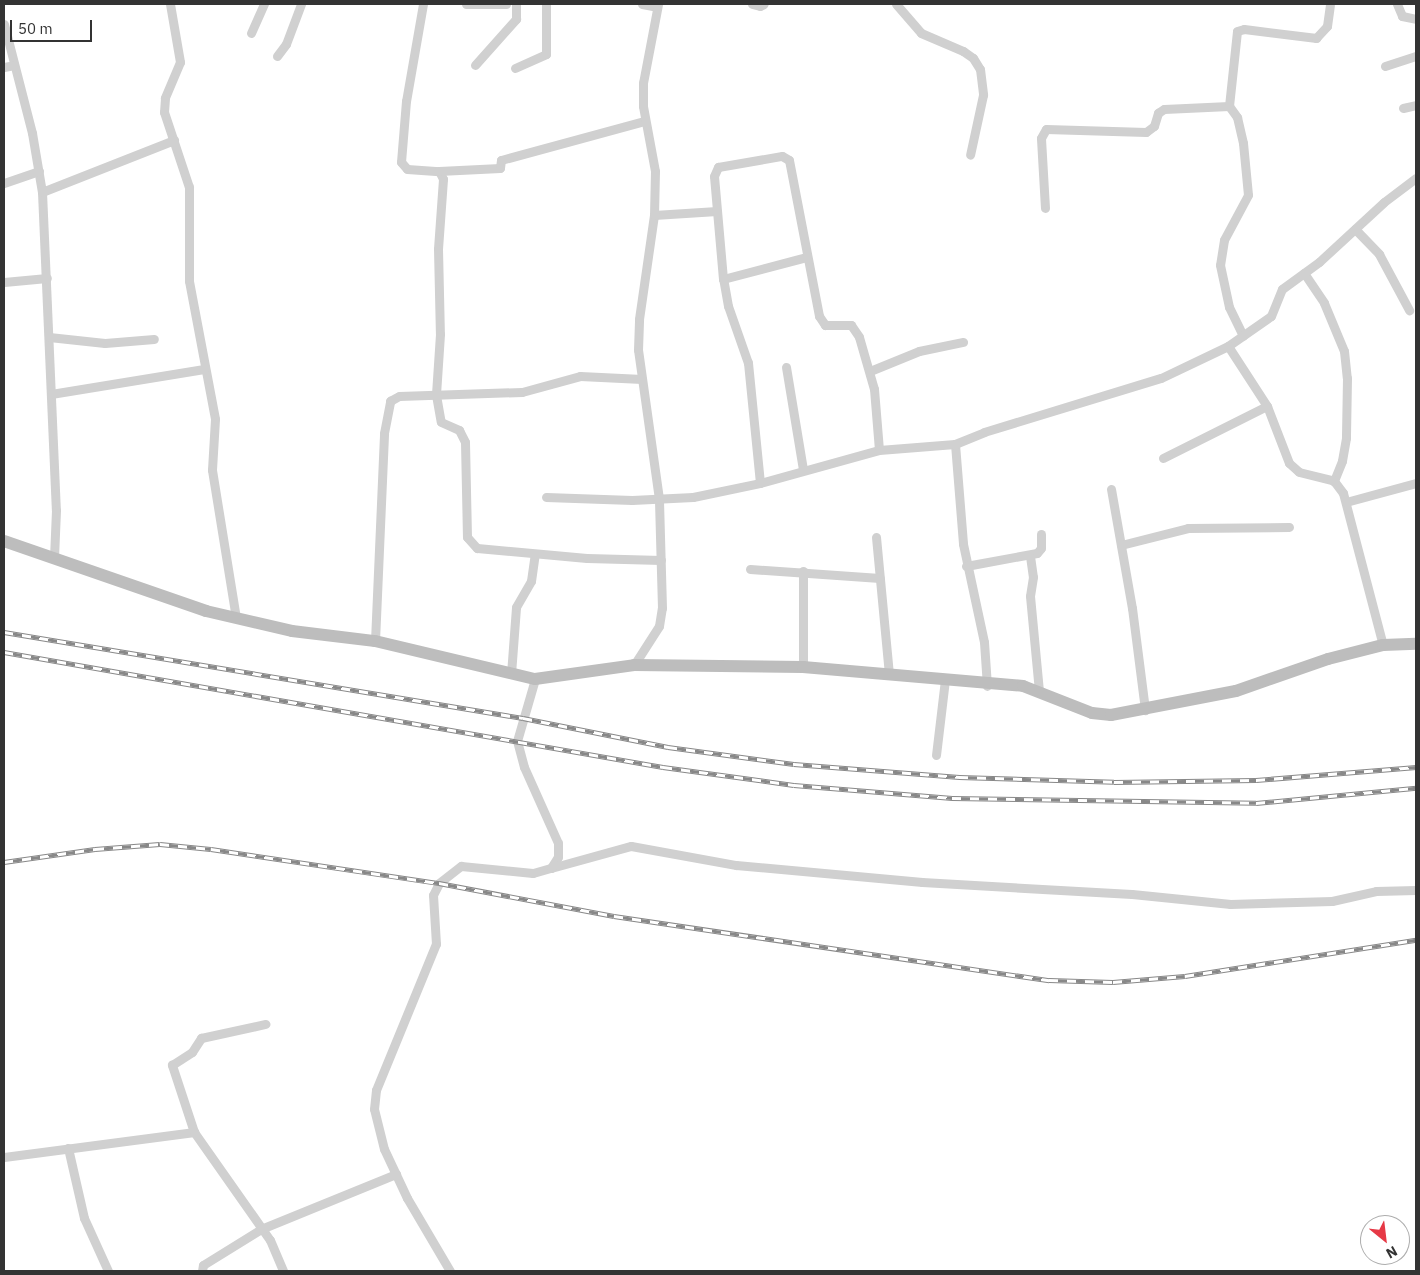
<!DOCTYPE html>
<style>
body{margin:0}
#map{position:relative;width:1420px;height:1275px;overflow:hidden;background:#fff;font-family:"IBM Plex Sans",sans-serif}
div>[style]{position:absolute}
.minor>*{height:9px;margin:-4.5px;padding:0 4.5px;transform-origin:4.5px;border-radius:4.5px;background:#d0d0d0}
.secondary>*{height:12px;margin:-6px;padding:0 6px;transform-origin:6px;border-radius:6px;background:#bdbdbd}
.rail>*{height:5px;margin-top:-2.5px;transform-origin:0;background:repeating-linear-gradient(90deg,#fff 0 9px,#888 0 18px);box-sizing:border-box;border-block:1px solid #888}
span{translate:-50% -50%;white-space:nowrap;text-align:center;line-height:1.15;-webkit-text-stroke:5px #fff;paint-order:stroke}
.frame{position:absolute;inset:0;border:5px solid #333;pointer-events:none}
.north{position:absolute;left:1360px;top:1215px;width:50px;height:50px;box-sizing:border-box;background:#fff;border:1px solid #adadad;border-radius:50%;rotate:151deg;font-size:14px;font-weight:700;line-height:20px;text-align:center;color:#333}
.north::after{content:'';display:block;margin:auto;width:18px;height:22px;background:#e63946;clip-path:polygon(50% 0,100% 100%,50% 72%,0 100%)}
.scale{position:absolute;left:10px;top:20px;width:82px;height:22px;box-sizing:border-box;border:2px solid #333;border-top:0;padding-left:6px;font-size:15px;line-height:18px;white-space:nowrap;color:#333;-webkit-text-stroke:4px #fff;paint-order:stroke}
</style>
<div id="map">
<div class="minor">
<div style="left:170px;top:4px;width:59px;rotate:80.2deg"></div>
<div style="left:180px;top:62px;width:39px;rotate:113deg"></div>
<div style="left:165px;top:98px;width:14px;rotate:94deg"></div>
<div style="left:164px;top:112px;width:79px;rotate:71.6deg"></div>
<div style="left:189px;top:187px;width:94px;rotate:90deg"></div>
<div style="left:189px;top:281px;width:140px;rotate:79.3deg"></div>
<div style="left:215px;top:419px;width:51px;rotate:93.4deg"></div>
<div style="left:212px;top:470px;width:150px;rotate:80.8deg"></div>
<div style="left:423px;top:4px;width:98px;rotate:99.9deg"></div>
<div style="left:406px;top:101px;width:61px;rotate:94.7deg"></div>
<div style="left:401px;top:162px;width:9px;rotate:49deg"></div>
<div style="left:407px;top:169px;width:32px;rotate:4deg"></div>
<div style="left:439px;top:171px;width:9px;rotate:63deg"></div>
<div style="left:443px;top:179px;width:70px;rotate:94.1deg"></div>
<div style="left:438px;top:249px;width:85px;rotate:88.7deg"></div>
<div style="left:440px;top:334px;width:61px;rotate:93.8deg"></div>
<div style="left:436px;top:395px;width:27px;rotate:80deg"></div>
<div style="left:441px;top:422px;width:20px;rotate:24deg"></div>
<div style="left:459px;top:430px;width:13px;rotate:63deg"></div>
<div style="left:465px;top:442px;width:95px;rotate:88.8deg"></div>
<div style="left:467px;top:537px;width:15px;rotate:48deg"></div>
<div style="left:477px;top:548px;width:110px;rotate:5.2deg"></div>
<div style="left:587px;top:558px;width:74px;rotate:1.5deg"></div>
<div style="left:466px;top:4px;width:40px"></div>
<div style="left:642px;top:4px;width:15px;rotate:11deg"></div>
<div style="left:752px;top:4px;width:8px;rotate:14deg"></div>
<div style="left:760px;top:6px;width:4px;rotate:-27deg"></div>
<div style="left:896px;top:4px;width:38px;rotate:49deg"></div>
<div style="left:921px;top:33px;width:46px;rotate:23.2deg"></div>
<div style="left:963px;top:51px;width:12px;rotate:35deg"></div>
<div style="left:973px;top:58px;width:13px;rotate:58deg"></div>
<div style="left:980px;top:69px;width:26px;rotate:83deg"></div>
<div style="left:983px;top:95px;width:61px;rotate:102.2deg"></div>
<div style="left:1397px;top:4px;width:13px;rotate:67deg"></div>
<div style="left:1402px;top:16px;width:14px;rotate:12deg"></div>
<div style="left:4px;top:24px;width:113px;rotate:75.6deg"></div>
<div style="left:32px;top:133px;width:60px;rotate:80.4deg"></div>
<div style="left:42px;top:192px;width:318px;rotate:87.5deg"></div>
<div style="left:56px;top:510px;width:48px;rotate:92.4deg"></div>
<div style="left:251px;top:33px;width:32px;rotate:-66deg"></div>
<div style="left:277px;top:56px;width:15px;rotate:-53deg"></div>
<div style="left:286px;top:44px;width:43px;rotate:-69.4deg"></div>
<div style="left:475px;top:65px;width:62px;rotate:-48.3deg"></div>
<div style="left:516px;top:19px;width:15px;rotate:-90deg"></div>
<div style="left:1385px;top:66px;width:33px;rotate:-18deg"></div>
<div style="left:4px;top:67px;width:10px;rotate:-11deg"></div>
<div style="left:515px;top:68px;width:34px;rotate:-24deg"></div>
<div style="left:546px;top:54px;width:50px;rotate:-90deg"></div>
<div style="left:1229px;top:106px;width:75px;rotate:-83.9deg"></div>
<div style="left:1237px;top:31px;width:7px;rotate:-16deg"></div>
<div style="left:1244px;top:29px;width:73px;rotate:7.1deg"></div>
<div style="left:1316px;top:38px;width:16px;rotate:-47deg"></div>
<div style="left:1327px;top:26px;width:21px;rotate:-82deg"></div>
<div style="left:1403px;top:108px;width:13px;rotate:-13deg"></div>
<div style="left:439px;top:171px;width:61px;rotate:-2.8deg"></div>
<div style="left:500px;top:168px;width:8px;rotate:-83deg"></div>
<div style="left:501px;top:160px;width:149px;rotate:-15.2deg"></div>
<div style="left:4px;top:183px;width:37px;rotate:-19deg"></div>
<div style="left:42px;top:192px;width:142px;rotate:-21.5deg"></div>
<div style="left:1045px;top:208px;width:70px;rotate:-93.3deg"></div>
<div style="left:1041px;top:138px;width:10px;rotate:-61deg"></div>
<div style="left:1046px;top:129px;width:100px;rotate:1.7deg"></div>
<div style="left:1146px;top:132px;width:10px;rotate:-37deg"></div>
<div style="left:1154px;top:126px;width:14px;rotate:-73deg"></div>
<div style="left:1158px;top:113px;width:7px;rotate:-34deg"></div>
<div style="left:1164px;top:109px;width:65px;rotate:-2.6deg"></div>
<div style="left:1229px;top:106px;width:14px;rotate:54deg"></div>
<div style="left:1237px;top:117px;width:27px;rotate:77deg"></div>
<div style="left:1243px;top:143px;width:52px;rotate:84.5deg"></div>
<div style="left:1248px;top:195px;width:51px;rotate:118.1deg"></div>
<div style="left:1224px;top:240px;width:25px;rotate:99deg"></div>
<div style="left:1220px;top:265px;width:43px;rotate:77.9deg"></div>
<div style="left:1229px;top:307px;width:32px;rotate:64deg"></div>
<div style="left:654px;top:215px;width:63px;rotate:-3.6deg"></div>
<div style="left:1355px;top:229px;width:35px;rotate:46deg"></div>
<div style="left:1379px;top:254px;width:64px;rotate:61.8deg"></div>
<div style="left:1304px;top:273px;width:36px;rotate:56deg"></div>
<div style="left:1324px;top:303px;width:52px;rotate:67.4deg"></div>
<div style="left:1344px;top:351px;width:27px;rotate:84deg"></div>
<div style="left:1347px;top:378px;width:60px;rotate:91deg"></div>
<div style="left:1346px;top:438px;width:23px;rotate:100deg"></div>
<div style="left:1342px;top:461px;width:22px;rotate:112deg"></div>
<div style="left:723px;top:279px;width:86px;rotate:-14.8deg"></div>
<div style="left:4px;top:282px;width:43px;rotate:-5.3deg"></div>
<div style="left:49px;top:337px;width:56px;rotate:6.1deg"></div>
<div style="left:105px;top:343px;width:49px;rotate:-4.7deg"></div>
<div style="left:1228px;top:346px;width:52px;rotate:-34.9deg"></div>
<div style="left:1271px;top:316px;width:29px;rotate:-68deg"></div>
<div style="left:1282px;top:289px;width:46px;rotate:-36.1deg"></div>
<div style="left:1319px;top:262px;width:88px;rotate:-42.7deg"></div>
<div style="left:1384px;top:202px;width:40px;rotate:-37deg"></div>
<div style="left:786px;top:367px;width:104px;rotate:80.6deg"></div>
<div style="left:870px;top:371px;width:53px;rotate:-22.2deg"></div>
<div style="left:919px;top:351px;width:45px;rotate:-11.6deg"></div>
<div style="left:51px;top:394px;width:155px;rotate:-9.3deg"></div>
<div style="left:955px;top:444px;width:100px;rotate:85.4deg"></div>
<div style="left:963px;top:544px;width:100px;rotate:77.9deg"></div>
<div style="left:984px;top:642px;width:44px;rotate:86.1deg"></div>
<div style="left:1163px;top:458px;width:116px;rotate:-26.6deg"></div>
<div style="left:760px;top:483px;width:121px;rotate:-95.7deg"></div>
<div style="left:748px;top:363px;width:60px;rotate:-109.3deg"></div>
<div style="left:728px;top:306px;width:27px;rotate:-100deg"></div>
<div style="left:723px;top:279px;width:103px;rotate:-95deg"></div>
<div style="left:714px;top:176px;width:10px;rotate:-66deg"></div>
<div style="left:718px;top:167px;width:65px;rotate:-9.8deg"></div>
<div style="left:782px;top:156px;width:8px;rotate:30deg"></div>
<div style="left:789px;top:160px;width:159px;rotate:79.1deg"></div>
<div style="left:819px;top:316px;width:11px;rotate:56deg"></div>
<div style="left:825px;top:325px;width:26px"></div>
<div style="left:851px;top:325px;width:14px;rotate:56deg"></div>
<div style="left:859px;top:337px;width:54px;rotate:73.9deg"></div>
<div style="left:874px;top:389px;width:61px;rotate:85.3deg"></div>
<div style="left:1111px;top:489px;width:121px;rotate:80deg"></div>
<div style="left:1132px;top:608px;width:103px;rotate:82.7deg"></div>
<div style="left:546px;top:497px;width:86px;rotate:2deg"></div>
<div style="left:632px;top:500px;width:61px;rotate:-2.8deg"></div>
<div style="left:693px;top:497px;width:68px;rotate:-11.8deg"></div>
<div style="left:760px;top:483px;width:123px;rotate:-15.5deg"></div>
<div style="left:879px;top:450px;width:76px;rotate:-4.5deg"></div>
<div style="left:955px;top:444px;width:31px;rotate:-22deg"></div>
<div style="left:984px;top:432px;width:185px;rotate:-17deg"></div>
<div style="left:1161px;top:378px;width:74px;rotate:-25.5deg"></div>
<div style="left:1228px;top:346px;width:72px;rotate:57deg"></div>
<div style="left:1267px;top:406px;width:61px;rotate:68.9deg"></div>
<div style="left:1289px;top:463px;width:13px;rotate:42deg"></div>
<div style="left:1299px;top:472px;width:36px;rotate:14deg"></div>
<div style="left:1334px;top:481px;width:15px;rotate:53deg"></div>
<div style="left:1343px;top:493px;width:157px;rotate:75.3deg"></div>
<div style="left:1346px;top:502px;width:73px;rotate:-15.2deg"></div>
<div style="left:876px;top:537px;width:138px;rotate:84.6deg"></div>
<div style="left:1121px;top:545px;width:69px;rotate:-14.2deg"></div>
<div style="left:1188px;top:528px;width:101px;rotate:-0.6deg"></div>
<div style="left:1030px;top:556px;width:21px;rotate:82deg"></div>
<div style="left:1033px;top:577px;width:19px;rotate:99deg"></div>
<div style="left:1030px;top:596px;width:95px;rotate:84.6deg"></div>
<div style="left:966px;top:566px;width:72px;rotate:-10.4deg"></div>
<div style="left:1037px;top:553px;width:6px;rotate:-51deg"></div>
<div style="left:1041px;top:548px;width:14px;rotate:-90deg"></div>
<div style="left:750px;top:569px;width:130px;rotate:4deg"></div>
<div style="left:375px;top:641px;width:208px;rotate:-87.5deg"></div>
<div style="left:384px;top:433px;width:33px;rotate:-79deg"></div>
<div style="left:390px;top:401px;width:10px;rotate:-29deg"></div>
<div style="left:399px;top:396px;width:123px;rotate:-1.9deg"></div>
<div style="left:522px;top:392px;width:60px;rotate:-15.4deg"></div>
<div style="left:580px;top:376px;width:62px;rotate:2.8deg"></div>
<div style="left:634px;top:665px;width:46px;rotate:-57.3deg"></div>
<div style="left:659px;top:626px;width:18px;rotate:-81deg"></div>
<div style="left:662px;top:608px;width:109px;rotate:-91.6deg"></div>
<div style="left:659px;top:499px;width:150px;rotate:-98deg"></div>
<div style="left:638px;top:350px;width:31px;rotate:-88deg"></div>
<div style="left:639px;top:319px;width:105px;rotate:-81.8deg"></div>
<div style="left:654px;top:215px;width:44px;rotate:-88.7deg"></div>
<div style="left:655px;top:171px;width:66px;rotate:-100.5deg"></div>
<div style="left:643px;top:106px;width:23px;rotate:-90deg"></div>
<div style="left:643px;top:83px;width:80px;rotate:-79.2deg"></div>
<div style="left:803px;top:667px;width:96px;rotate:-90deg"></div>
<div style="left:511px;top:674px;width:67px;rotate:-85.7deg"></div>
<div style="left:516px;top:607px;width:30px;rotate:-60deg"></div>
<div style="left:531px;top:581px;width:27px;rotate:-82deg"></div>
<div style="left:936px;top:755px;width:76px;rotate:-83.2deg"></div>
<div style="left:551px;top:868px;width:83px;rotate:-15.4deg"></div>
<div style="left:631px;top:846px;width:107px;rotate:10.3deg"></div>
<div style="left:736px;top:865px;width:187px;rotate:5.2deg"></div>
<div style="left:922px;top:882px;width:210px;rotate:3.3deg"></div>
<div style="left:1132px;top:894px;width:99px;rotate:5.8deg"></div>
<div style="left:1230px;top:904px;width:102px;rotate:-1.7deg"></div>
<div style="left:1332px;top:901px;width:45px;rotate:-12.8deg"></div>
<div style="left:1376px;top:891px;width:40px;rotate:-1.4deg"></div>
<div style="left:194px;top:1132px;width:71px;rotate:-108.2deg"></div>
<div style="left:172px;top:1065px;width:24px;rotate:-33deg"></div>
<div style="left:192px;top:1052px;width:17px;rotate:-57deg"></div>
<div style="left:201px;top:1038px;width:66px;rotate:-12.3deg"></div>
<div style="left:68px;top:1148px;width:72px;rotate:77.1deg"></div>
<div style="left:84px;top:1218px;width:58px;rotate:65.6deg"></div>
<div style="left:4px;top:1157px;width:192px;rotate:-7.5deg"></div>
<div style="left:194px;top:1132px;width:132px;rotate:54.9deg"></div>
<div style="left:270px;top:1240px;width:34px;rotate:67deg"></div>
<div style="left:202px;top:1271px;width:6px;rotate:-81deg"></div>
<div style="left:203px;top:1265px;width:68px;rotate:-31.8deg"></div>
<div style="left:261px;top:1229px;width:146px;rotate:-22.2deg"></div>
<div style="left:450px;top:1271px;width:85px;rotate:-120.5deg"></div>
<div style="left:407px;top:1198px;width:54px;rotate:-115.1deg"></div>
<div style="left:384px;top:1149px;width:41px;rotate:-104deg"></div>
<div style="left:374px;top:1109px;width:19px;rotate:-84deg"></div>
<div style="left:376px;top:1090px;width:158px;rotate:-67.7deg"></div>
<div style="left:436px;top:944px;width:49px;rotate:-93.5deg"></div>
<div style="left:433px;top:895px;width:13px;rotate:-63deg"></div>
<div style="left:439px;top:883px;width:28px;rotate:-38deg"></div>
<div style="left:461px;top:866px;width:72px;rotate:5.6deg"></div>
<div style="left:533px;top:873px;width:19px;rotate:-16deg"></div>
<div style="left:551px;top:868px;width:13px;rotate:-58deg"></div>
<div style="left:558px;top:857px;width:14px;rotate:-90deg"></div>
<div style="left:558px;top:843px;width:83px;rotate:-114.1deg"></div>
<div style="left:524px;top:767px;width:27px;rotate:-105deg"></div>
<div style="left:517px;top:741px;width:65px;rotate:-73.8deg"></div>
</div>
<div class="secondary">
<div style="left:4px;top:541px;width:214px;rotate:19.1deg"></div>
<div style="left:206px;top:611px;width:88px;rotate:13.1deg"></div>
<div style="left:292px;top:631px;width:84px;rotate:6.9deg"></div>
<div style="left:375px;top:641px;width:164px;rotate:13.4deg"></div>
<div style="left:535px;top:679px;width:100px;rotate:-8deg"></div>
<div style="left:634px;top:665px;width:169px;rotate:0.7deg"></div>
<div style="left:803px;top:667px;width:221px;rotate:4.9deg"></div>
<div style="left:1023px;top:686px;width:74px;rotate:21.4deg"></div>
<div style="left:1092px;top:713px;width:19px;rotate:6deg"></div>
<div style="left:1111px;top:715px;width:127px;rotate:-10.9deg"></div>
<div style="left:1236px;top:691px;width:97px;rotate:-19.2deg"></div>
<div style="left:1328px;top:659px;width:57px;rotate:-14.3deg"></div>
<div style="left:1383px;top:645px;width:33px;rotate:-2deg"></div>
</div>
<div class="rail">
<div style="left:4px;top:632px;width:526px;rotate:9.41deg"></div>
<div style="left:523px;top:718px;width:148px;rotate:11.3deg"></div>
<div style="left:668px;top:747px;width:127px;rotate:7.7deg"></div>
<div style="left:794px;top:764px;width:166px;rotate:4.5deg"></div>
<div style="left:959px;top:777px;width:155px;rotate:1.8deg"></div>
<div style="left:1114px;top:782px;width:142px;rotate:-0.8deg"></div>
<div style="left:1256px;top:780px;width:161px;rotate:-4.6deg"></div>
<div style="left:4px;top:652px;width:669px;rotate:9.9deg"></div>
<div style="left:663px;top:767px;width:132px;rotate:7.8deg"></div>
<div style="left:794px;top:785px;width:159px;rotate:4.7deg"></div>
<div style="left:952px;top:798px;width:304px;rotate:0.9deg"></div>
<div style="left:1256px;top:803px;width:161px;rotate:-5.4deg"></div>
<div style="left:4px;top:862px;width:92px;rotate:-8.1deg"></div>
<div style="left:95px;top:849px;width:65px;rotate:-4.4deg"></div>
<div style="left:160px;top:844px;width:51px;rotate:5.6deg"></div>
<div style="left:211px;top:849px;width:231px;rotate:8.5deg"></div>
<div style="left:439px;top:883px;width:178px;rotate:10.7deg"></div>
<div style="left:614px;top:916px;width:440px;rotate:8.4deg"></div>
<div style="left:1049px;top:980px;width:64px;rotate:1.8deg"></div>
<div style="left:1113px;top:982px;width:72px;rotate:-4.8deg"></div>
<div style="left:1185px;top:976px;width:234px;rotate:-8.9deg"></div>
</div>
<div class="frame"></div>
<div class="north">N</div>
<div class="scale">50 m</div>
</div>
